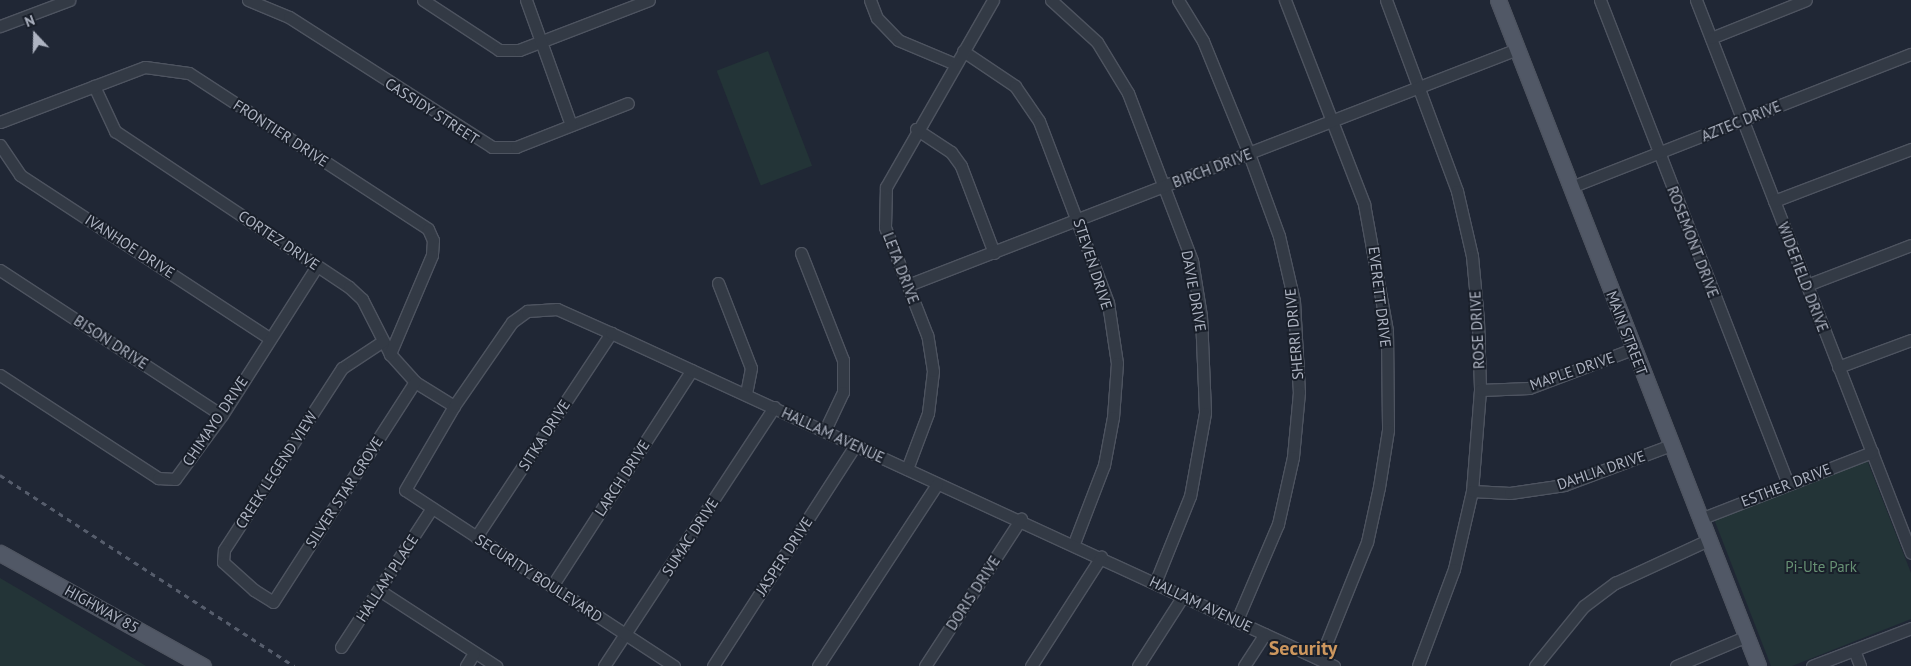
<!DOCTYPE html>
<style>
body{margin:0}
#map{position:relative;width:1911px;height:666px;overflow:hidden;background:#202735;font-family:"PT Sans",sans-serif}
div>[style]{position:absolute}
.green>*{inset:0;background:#233437;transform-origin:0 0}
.roads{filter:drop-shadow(1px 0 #4e5460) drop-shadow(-1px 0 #4e5460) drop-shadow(0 1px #4e5460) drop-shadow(0 -1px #4e5460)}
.minor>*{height:11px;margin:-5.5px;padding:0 5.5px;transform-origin:5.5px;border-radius:5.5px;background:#333a45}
.major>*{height:15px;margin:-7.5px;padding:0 7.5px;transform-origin:7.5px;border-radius:7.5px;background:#515866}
.rail>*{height:2.5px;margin-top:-1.25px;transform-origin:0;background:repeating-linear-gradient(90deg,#565d6c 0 5px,transparent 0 10px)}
span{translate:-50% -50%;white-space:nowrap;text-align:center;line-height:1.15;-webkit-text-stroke:4px #191f2a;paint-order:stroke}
.street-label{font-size:15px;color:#aeb4c2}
.park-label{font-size:15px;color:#679174}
.district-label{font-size:20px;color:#cd975e;font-weight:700}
.north{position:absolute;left:10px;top:10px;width:50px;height:50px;-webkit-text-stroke:4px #191f2a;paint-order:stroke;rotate:339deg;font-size:14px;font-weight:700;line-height:20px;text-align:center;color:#aeb4c2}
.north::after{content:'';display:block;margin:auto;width:18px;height:22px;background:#aeb4c2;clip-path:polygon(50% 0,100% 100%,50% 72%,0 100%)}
</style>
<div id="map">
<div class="green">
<div style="left:768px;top:51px;width:123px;height:55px;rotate:69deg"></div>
<div style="clip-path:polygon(1867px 460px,1911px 573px,1911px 619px,1792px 666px,1771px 666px,1714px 519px)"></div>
<div style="clip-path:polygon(0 578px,29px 595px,146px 666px,0 666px)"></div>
</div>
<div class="roads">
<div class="minor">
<div style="left:248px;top:0;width:44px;rotate:22.5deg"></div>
<div style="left:289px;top:17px;width:241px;rotate:32.6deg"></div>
<div style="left:492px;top:147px;width:24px"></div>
<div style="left:516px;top:147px;width:120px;rotate:-21.4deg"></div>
<div style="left:423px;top:0;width:91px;rotate:33.3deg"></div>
<div style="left:499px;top:50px;width:20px"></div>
<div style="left:519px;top:50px;width:139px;rotate:-21deg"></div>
<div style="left:526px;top:0;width:133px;rotate:70.2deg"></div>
<div style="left:870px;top:0;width:19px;rotate:69deg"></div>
<div style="left:877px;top:18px;width:30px;rotate:46deg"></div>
<div style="left:898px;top:40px;width:62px;rotate:22.8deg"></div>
<div style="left:1051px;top:0;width:62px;rotate:42.4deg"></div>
<div style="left:1097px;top:42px;width:60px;rotate:58.7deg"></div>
<div style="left:1128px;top:93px;width:180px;rotate:69.1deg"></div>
<div style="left:1192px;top:261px;width:56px;rotate:80.7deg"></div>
<div style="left:1201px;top:316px;width:97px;rotate:87.6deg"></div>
<div style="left:1205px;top:413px;width:84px;rotate:100.2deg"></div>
<div style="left:1190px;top:496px;width:94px;rotate:111.9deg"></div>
<div style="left:1178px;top:0;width:48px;rotate:58.6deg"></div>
<div style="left:1203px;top:41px;width:122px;rotate:67.8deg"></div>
<div style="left:1249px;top:154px;width:87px;rotate:69.9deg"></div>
<div style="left:1279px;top:236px;width:67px;rotate:77deg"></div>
<div style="left:1294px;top:301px;width:91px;rotate:86.9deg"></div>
<div style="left:1299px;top:392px;width:65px;rotate:95.3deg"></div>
<div style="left:1293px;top:457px;width:69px;rotate:102.6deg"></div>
<div style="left:1278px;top:524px;width:104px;rotate:113.1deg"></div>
<div style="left:1285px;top:0;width:219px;rotate:68.8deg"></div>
<div style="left:1364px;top:204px;width:129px;rotate:79.7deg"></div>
<div style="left:1387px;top:331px;width:99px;rotate:89.4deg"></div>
<div style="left:1388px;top:430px;width:58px;rotate:99deg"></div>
<div style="left:1379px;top:487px;width:56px;rotate:102.3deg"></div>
<div style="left:1367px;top:542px;width:126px;rotate:111.9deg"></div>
<div style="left:1386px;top:0;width:204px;rotate:69.6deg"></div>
<div style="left:1457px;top:191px;width:67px;rotate:77deg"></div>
<div style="left:1472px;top:256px;width:65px;rotate:84.7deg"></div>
<div style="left:1478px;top:321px;width:69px;rotate:88.3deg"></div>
<div style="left:1480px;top:390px;width:101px;rotate:94.5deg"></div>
<div style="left:1472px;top:491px;width:80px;rotate:103deg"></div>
<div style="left:1454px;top:569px;width:103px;rotate:110.4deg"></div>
<div style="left:1600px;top:0;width:519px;rotate:68.77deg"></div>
<div style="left:1696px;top:0;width:593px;rotate:68.75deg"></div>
<div style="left:0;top:26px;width:74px;rotate:-20.6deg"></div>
<div style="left:1711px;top:38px;width:102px;rotate:-21.8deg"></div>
<div style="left:963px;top:51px;width:63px;rotate:33.9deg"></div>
<div style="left:1015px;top:86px;width:42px;rotate:55.6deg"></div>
<div style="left:1039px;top:121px;width:195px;rotate:69.2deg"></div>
<div style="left:1108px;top:303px;width:61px;rotate:81.5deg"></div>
<div style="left:1117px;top:363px;width:54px;rotate:94.2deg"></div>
<div style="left:1113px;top:417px;width:49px;rotate:100.6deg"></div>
<div style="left:1104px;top:465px;width:84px;rotate:111deg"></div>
<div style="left:94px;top:86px;width:50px;rotate:65deg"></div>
<div style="left:115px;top:131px;width:281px;rotate:33.7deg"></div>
<div style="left:349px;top:287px;width:18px;rotate:43deg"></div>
<div style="left:362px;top:299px;width:62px;rotate:63deg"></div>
<div style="left:390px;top:354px;width:38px;rotate:48deg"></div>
<div style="left:415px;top:382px;width:46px;rotate:31.6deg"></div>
<div style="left:0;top:122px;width:155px;rotate:-20.8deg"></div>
<div style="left:145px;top:67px;width:44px;rotate:7.8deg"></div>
<div style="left:189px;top:73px;width:285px;rotate:33.1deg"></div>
<div style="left:428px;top:229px;width:12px;rotate:66deg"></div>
<div style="left:433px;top:240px;width:15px;rotate:94deg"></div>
<div style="left:432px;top:255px;width:108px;rotate:113deg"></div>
<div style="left:916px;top:129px;width:42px;rotate:33.3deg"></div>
<div style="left:951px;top:152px;width:17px;rotate:54deg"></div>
<div style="left:961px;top:166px;width:93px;rotate:69.2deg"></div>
<div style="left:0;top:145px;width:36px;rotate:56deg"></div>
<div style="left:20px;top:175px;width:298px;rotate:33.2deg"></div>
<div style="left:1571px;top:187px;width:365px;rotate:-21.4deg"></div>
<div style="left:1774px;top:201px;width:147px;rotate:-20.8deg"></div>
<div style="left:801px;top:253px;width:115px;rotate:68.6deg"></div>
<div style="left:843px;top:360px;width:32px;rotate:90deg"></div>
<div style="left:843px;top:392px;width:42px;rotate:115.3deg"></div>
<div style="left:0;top:270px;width:265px;rotate:33.2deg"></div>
<div style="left:718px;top:283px;width:91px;rotate:68.8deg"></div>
<div style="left:751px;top:368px;width:25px;rotate:101deg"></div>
<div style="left:908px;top:285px;width:653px;rotate:-21.18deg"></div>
<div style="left:1807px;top:285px;width:111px;rotate:-21deg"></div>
<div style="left:383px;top:341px;width:49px;rotate:146.6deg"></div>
<div style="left:342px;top:368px;width:217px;rotate:123deg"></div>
<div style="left:224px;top:550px;width:12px;rotate:95deg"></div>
<div style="left:223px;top:562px;width:42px;rotate:42.1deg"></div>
<div style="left:254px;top:590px;width:22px;rotate:32deg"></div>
<div style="left:273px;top:602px;width:262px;rotate:-57.2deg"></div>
<div style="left:1838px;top:367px;width:78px;rotate:-20.3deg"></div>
<div style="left:0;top:375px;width:189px;rotate:33.1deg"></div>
<div style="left:158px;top:478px;width:17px;rotate:3deg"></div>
<div style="left:175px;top:479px;width:79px;rotate:-53.7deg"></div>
<div style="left:222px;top:415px;width:177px;rotate:-57.5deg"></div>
<div style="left:1480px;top:390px;width:49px;rotate:-2.3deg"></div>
<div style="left:1529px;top:388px;width:111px;rotate:-20.6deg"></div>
<div style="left:907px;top:469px;width:60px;rotate:-69.4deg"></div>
<div style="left:928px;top:413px;width:42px;rotate:-83.2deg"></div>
<div style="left:933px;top:371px;width:36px;rotate:-99deg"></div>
<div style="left:927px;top:335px;width:116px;rotate:-111.3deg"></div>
<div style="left:885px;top:227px;width:40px;rotate:-88.6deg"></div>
<div style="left:886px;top:187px;width:215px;rotate:-60.2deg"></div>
<div style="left:1472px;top:491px;width:38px;rotate:3deg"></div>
<div style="left:1510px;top:493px;width:55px;rotate:-8.4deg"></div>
<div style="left:1564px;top:485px;width:114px;rotate:-20.5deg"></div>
<div style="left:1700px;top:519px;width:185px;rotate:-21.3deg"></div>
<div style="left:476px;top:537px;width:245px;rotate:-56.5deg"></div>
<div style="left:552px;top:586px;width:257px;rotate:-57.1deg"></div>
<div style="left:379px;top:590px;width:140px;rotate:33deg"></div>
<div style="left:341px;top:647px;width:166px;rotate:-56.8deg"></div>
<div style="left:1854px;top:650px;width:17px;rotate:69deg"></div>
<div style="left:466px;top:666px;width:15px;rotate:-58deg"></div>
<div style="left:604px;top:666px;width:310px;rotate:-56.7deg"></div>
<div style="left:674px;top:666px;width:321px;rotate:-146.8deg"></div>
<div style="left:405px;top:490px;width:97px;rotate:-59.7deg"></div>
<div style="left:454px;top:406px;width:102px;rotate:-55.4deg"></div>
<div style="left:512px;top:322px;width:19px;rotate:-36deg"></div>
<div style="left:527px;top:311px;width:30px;rotate:-4deg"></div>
<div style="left:557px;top:309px;width:59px;rotate:24deg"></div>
<div style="left:611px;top:333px;width:796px;rotate:24.73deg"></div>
<div style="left:713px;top:666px;width:262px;rotate:-57.2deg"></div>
<div style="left:818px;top:666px;width:217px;rotate:-56.8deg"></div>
<div style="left:925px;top:666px;width:176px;rotate:-56.9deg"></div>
<div style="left:1031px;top:666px;width:130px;rotate:-57.3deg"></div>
<div style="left:1138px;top:666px;width:83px;rotate:-57.3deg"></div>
<div style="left:1244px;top:666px;width:38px;rotate:-57deg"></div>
<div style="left:1535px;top:666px;width:77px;rotate:-50.8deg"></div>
<div style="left:1584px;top:606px;width:39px;rotate:-37deg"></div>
<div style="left:1615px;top:583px;width:102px;rotate:-24.8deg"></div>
<div style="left:1676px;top:666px;width:77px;rotate:-22.9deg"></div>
<div style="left:1812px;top:666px;width:106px;rotate:-21deg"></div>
</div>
<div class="major">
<div style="left:1498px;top:0;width:715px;rotate:68.67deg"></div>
<div style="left:0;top:553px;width:232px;rotate:29.1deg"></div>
</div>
</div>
<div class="rail">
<div style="left:0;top:475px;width:351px;rotate:33deg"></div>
</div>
<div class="street-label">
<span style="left:432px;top:111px;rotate:33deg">CASSIDY STREET</span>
<span style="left:1741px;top:121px;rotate:-22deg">AZTEC DRIVE</span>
<span style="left:281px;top:133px;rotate:33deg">FRONTIER DRIVE</span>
<span style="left:1212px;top:168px;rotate:-21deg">BIRCH DRIVE</span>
<span style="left:279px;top:240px;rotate:34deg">CORTEZ DRIVE</span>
<span style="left:1693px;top:242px;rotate:69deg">ROSEMONT DRIVE</span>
<span style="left:130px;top:246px;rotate:33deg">IVANHOE DRIVE</span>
<span style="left:1093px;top:264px;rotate:72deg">STEVEN DRIVE</span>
<span style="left:901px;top:268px;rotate:69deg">LETA DRIVE</span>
<span style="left:1803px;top:277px;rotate:69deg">WIDEFIELD DRIVE</span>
<span style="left:1194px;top:291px;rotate:80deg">DAVIE DRIVE</span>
<span style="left:1380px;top:297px;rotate:83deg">EVERETT DRIVE</span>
<span style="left:1477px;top:330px;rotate:-93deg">ROSE DRIVE</span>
<span style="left:1627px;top:333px;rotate:69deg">MAIN STREET</span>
<span style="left:1294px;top:334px;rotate:-95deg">SHERRI DRIVE</span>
<span style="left:111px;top:342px;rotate:33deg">BISON DRIVE</span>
<span style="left:1572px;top:371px;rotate:-19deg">MAPLE DRIVE</span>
<span style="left:215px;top:421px;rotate:-56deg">CHIMAYO DRIVE</span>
<span style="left:544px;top:435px;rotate:-57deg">SITKA DRIVE</span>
<span style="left:833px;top:435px;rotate:25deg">HALLAM AVENUE</span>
<span style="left:276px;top:470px;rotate:-57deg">CREEK LEGEND VIEW</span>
<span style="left:1601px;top:470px;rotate:-19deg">DAHLIA DRIVE</span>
<span style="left:622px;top:478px;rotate:-57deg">LARCH DRIVE</span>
<span style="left:1786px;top:485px;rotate:-21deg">ESTHER DRIVE</span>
<span style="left:344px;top:492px;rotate:-57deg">SILVER STAR GROVE</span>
<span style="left:690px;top:537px;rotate:-57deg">SUMAC DRIVE</span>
<span style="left:784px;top:556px;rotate:-57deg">JASPER DRIVE</span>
<span style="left:387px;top:578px;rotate:-57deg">HALLAM PLACE</span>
<span style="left:539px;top:578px;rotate:33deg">SECURITY BOULEVARD</span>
<span style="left:973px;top:593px;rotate:-57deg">DORIS DRIVE</span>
<span style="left:1201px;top:604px;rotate:25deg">HALLAM AVENUE</span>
<span style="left:102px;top:609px;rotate:29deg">HIGHWAY 85</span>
</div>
<div class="park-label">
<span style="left:1821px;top:567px">Pi-Ute Park</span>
</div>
<div class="district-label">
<span style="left:1303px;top:648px">Security</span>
</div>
<div class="north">N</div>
</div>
